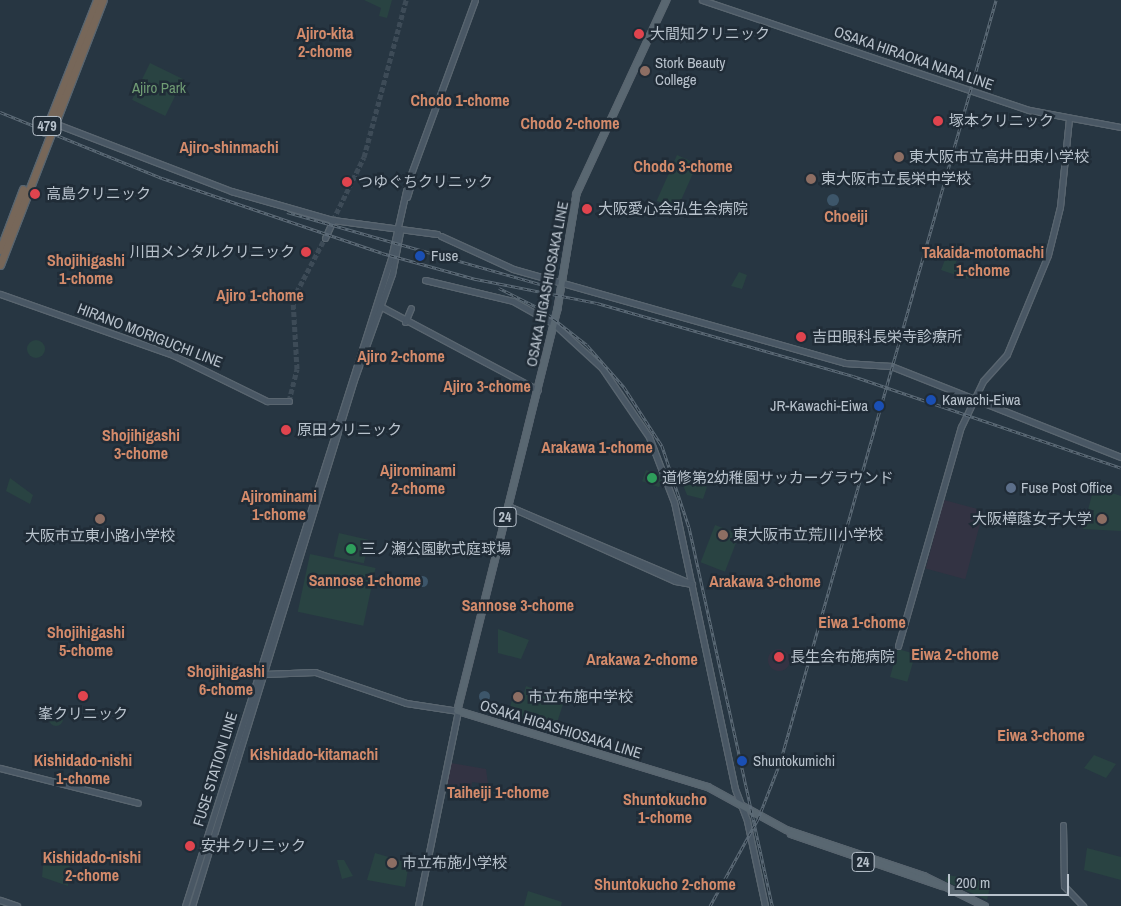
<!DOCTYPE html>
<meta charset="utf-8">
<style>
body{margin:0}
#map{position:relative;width:1121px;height:906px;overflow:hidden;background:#273642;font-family:"Archivo Narrow","Noto Sans JP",sans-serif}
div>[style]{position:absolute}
.medical>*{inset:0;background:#333343;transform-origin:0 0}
.round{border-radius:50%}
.green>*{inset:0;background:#294342;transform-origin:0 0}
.water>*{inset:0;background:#3d566a}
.secondary-tunnel>*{height:5px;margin-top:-2.5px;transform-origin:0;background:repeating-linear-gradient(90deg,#3d4b57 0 5px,transparent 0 7.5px)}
.roads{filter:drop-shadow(1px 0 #59656f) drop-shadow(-1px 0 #59656f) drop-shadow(0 1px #59656f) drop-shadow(0 -1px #59656f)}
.secondary>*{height:5px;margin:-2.5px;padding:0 2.5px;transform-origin:2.5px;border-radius:2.5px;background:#495764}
.primary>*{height:5.5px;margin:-2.75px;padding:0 2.75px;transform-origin:2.75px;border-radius:2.75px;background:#596771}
.highway>*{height:7px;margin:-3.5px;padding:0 3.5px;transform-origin:3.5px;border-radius:3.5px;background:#776759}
.rail>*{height:3px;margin-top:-1.5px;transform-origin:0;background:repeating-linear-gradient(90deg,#202c37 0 4px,#5e6c78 0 8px);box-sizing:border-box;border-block:1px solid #5e6c78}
.dots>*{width:14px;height:14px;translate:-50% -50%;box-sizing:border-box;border:2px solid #202c37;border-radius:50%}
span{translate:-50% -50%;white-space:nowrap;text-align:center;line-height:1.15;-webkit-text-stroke:5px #202c37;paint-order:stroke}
.shield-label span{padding:1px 4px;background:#202c37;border:1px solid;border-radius:4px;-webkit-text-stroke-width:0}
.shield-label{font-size:14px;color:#b8c2cc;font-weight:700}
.poi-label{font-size:15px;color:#b8c2cc}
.left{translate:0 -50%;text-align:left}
.right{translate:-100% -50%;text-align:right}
.street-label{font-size:15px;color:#b8c2cc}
.park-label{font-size:15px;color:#709c74}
.neighbourhood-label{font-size:16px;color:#d48b6b;font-weight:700}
.scale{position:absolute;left:948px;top:874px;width:121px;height:22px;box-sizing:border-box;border:2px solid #b8c2cc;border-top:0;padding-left:6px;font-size:15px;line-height:18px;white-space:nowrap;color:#b8c2cc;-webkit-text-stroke:4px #202c37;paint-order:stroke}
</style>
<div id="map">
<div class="medical">
<div style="left:944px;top:500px;width:41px;height:71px;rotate:15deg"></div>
<div class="round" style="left:768px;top:649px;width:22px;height:22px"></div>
<div style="clip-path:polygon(451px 763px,486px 769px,488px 784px,472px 782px,471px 789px,446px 785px)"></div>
</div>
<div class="green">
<div style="clip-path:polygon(364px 0,392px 0,387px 18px,379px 16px,381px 8px)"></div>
<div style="left:150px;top:63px;width:37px;height:41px;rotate:26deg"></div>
<div style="left:677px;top:155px;width:22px;height:50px;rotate:24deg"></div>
<div style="clip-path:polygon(951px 244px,961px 246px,954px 269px,970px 275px,968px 279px,941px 270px)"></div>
<div style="clip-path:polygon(739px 272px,747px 275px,742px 289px,731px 286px)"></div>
<div class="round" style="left:27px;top:340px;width:18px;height:18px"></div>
<div style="left:646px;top:470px;width:18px;height:12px;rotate:19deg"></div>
<div style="clip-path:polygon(685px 477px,707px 487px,703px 499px,687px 495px,681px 480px)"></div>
<div style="clip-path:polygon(10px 478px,33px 495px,30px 504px,6px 491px)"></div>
<div style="clip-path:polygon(1094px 487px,1121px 496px,1121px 531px,1083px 529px)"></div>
<div style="left:715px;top:525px;width:26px;height:40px;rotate:21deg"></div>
<div style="left:339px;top:533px;width:31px;height:24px;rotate:13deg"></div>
<div style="left:310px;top:554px;width:67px;height:59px;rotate:12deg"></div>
<div style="clip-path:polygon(498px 629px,529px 640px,521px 659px,498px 653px)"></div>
<div style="left:898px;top:649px;width:18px;height:29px;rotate:16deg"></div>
<div style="clip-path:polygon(526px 686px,564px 701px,554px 732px,507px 717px,515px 690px,524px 693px)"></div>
<div class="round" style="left:49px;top:712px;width:14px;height:14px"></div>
<div style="clip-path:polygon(1094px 755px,1116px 764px,1106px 778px,1084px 768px)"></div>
<div style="clip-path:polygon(1087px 848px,1121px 857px,1121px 880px,1084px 870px)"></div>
<div style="clip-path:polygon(375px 853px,409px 863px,405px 887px,367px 880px)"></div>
<div style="clip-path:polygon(44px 855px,70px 863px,68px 886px,42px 877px)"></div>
<div style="clip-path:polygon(337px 860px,344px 860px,353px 876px,342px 879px)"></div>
<div style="clip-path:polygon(948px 875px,991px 883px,987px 900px,945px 881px)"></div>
<div style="clip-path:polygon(528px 891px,562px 902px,561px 906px,524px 906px)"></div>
</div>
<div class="water">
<div class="round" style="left:827px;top:194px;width:12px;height:12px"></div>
<div class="round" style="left:416.5px;top:575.5px;width:11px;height:11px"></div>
<div class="round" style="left:478.5px;top:690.5px;width:11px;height:11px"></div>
</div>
<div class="secondary-tunnel">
<div style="left:333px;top:220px;width:70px;rotate:-63.8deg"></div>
<div style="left:364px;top:157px;width:163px;rotate:-75deg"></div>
<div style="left:289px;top:401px;width:33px;rotate:-76deg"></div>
<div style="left:297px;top:369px;width:70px;rotate:-93.3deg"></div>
<div style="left:293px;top:299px;width:69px;rotate:-62.3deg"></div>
</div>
<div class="roads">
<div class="secondary">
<div style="left:702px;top:0;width:345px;rotate:18.6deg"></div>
<div style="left:1029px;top:110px;width:94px;rotate:10.5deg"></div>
<div style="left:54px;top:123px;width:190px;rotate:21deg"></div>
<div style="left:231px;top:191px;width:106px;rotate:15.9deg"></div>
<div style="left:333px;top:220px;width:105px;rotate:7.7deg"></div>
<div style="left:407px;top:197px;width:21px;rotate:-73deg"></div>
<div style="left:441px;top:236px;width:79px;rotate:24.6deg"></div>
<div style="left:513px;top:269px;width:345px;rotate:15.8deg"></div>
<div style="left:845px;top:363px;width:46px;rotate:3.7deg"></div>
<div style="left:891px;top:366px;width:247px;rotate:21.6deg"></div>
<div style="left:325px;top:238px;width:20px;rotate:-66deg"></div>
<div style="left:425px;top:280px;width:90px;rotate:13.4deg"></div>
<div style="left:513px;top:301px;width:47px;rotate:29.3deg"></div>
<div style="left:554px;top:324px;width:65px;rotate:42.5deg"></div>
<div style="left:602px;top:368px;width:83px;rotate:55.7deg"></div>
<div style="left:649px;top:437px;width:70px;rotate:69deg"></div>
<div style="left:674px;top:502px;width:293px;rotate:78deg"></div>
<div style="left:735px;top:789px;width:34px;rotate:69deg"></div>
<div style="left:747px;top:821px;width:87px;rotate:78deg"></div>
<div style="left:0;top:294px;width:183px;rotate:19.4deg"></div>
<div style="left:173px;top:355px;width:105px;rotate:26.1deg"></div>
<div style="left:267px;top:401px;width:22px"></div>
<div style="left:378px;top:305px;width:181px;rotate:28deg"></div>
<div style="left:405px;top:322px;width:15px;rotate:-67deg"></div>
<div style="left:508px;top:506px;width:183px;rotate:24.2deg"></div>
<div style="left:675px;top:581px;width:17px;rotate:10deg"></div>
<div style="left:508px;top:506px;width:200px;rotate:23deg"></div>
<div style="left:898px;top:646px;width:228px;rotate:-74deg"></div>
<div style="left:961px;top:427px;width:51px;rotate:-64.4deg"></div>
<div style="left:983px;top:381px;width:36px;rotate:-48deg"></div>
<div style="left:1007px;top:354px;width:107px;rotate:-67.5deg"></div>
<div style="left:1048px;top:255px;width:49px;rotate:-76deg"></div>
<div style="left:1060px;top:207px;width:88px;rotate:-84.2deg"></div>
<div style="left:264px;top:674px;width:51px;rotate:-2.2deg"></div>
<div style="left:315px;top:672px;width:96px;rotate:18.8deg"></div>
<div style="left:406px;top:703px;width:53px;rotate:8.7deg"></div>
<div style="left:458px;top:711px;width:199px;rotate:101.6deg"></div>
<div style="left:0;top:768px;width:142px;rotate:14.2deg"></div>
<div style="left:1063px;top:825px;width:61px;rotate:89.1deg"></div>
<div style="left:1064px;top:886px;width:28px;rotate:46deg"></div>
<div style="left:0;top:900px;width:18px;rotate:19deg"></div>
<div style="left:185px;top:906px;width:680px;rotate:-72.36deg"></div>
<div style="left:391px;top:258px;width:78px;rotate:-77.4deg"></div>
<div style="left:408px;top:182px;width:194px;rotate:-69.8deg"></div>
<div style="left:192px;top:906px;width:550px;rotate:-72.88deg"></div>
<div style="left:354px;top:380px;width:113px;rotate:-70.3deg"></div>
<div style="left:392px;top:274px;width:43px;rotate:-79.2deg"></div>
</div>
<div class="primary">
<div style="left:667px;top:0;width:214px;rotate:114.9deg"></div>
<div style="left:577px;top:194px;width:117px;rotate:99.4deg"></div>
<div style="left:558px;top:309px;width:414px;rotate:104deg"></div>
<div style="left:458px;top:711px;width:261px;rotate:16.9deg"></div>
<div style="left:708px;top:787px;width:90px;rotate:28.6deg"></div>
<div style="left:787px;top:830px;width:145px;rotate:18.6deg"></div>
<div style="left:924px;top:876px;width:68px;rotate:26.2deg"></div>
<div style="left:791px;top:834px;width:160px;rotate:19deg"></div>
</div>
<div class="highway">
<div style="left:45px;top:132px;width:142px;rotate:-68.5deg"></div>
<div style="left:0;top:250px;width:65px;rotate:-69.3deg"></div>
<div style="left:0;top:265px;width:284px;rotate:-68.8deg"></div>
</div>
</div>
<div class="rail">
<div style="left:0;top:112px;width:175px;rotate:22.2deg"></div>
<div style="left:162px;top:178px;width:232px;rotate:18.8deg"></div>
<div style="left:382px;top:253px;width:98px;rotate:15.5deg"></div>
<div style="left:476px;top:279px;width:123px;rotate:11.2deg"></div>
<div style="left:597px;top:303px;width:266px;rotate:15.9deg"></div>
<div style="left:853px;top:376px;width:283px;rotate:18.9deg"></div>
<div style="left:287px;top:212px;width:267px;rotate:15.9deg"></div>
<div style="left:499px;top:288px;width:47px;rotate:26.6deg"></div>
<div style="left:541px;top:309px;width:58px;rotate:38deg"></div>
<div style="left:587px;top:345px;width:56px;rotate:48.6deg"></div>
<div style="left:624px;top:387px;width:70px;rotate:57.2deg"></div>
<div style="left:662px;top:446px;width:85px;rotate:71.6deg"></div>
<div style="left:689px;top:527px;width:388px;rotate:77.6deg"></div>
<div style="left:710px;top:906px;width:99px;rotate:-61.1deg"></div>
<div style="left:758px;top:819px;width:60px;rotate:-68.6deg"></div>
<div style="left:780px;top:763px;width:793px;rotate:-74.19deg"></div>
</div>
<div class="dots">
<div style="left:639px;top:34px;background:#e0444e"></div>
<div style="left:645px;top:71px;background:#8d6e63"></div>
<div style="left:938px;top:121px;background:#e0444e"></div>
<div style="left:899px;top:157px;background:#8d6e63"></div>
<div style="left:811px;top:179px;background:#8d6e63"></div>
<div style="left:347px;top:182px;background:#e0444e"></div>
<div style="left:35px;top:194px;background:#e0444e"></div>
<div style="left:587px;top:209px;background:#e0444e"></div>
<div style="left:306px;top:252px;background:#e0444e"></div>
<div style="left:420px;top:256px;background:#1a4fb4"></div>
<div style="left:801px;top:337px;background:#e0444e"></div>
<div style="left:931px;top:400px;background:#1a4fb4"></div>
<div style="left:879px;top:406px;background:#1a4fb4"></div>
<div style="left:286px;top:430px;background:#e0444e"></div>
<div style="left:652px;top:478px;background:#2e9e5b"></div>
<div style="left:1011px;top:488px;background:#5c6f8a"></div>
<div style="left:100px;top:519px;background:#8d6e63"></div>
<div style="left:1102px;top:519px;background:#8d6e63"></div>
<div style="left:723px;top:535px;background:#8d6e63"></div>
<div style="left:351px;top:549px;background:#2e9e5b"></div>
<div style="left:779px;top:657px;background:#e0444e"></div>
<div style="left:83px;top:696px;background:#e0444e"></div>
<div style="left:518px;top:697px;background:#8d6e63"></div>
<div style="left:742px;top:761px;background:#1a4fb4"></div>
<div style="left:190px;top:846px;background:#e0444e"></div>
<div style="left:392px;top:863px;background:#8d6e63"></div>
</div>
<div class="shield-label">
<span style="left:47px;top:126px">479</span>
<span style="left:505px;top:517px">24</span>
<span style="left:863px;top:862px">24</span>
</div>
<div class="poi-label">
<span class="left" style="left:650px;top:34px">大間知クリニック</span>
<span class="left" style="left:655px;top:71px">Stork Beauty<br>College</span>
<span class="left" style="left:949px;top:121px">塚本クリニック</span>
<span class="left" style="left:909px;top:157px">東大阪市立高井田東小学校</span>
<span class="left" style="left:821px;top:179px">東大阪市立長栄中学校</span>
<span class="left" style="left:358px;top:182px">つゆぐちクリニック</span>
<span class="left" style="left:46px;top:194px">高島クリニック</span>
<span class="left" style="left:598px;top:209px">大阪愛心会弘生会病院</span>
<span class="right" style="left:295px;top:252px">川田メンタルクリニック</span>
<span class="left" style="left:431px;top:256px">Fuse</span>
<span class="left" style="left:812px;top:337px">吉田眼科長栄寺診療所</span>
<span class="left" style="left:942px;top:400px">Kawachi-Eiwa</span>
<span class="right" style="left:868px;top:406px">JR-Kawachi-Eiwa</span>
<span class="left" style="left:297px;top:430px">原田クリニック</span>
<span class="left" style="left:662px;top:478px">道修第2幼稚園サッカーグラウンド</span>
<span class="left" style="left:1021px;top:488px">Fuse Post Office</span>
<span class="right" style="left:1092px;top:519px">大阪樟蔭女子大学</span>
<span class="left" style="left:733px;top:535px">東大阪市立荒川小学校</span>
<span style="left:100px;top:536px">大阪市立東小路小学校</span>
<span class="left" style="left:361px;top:549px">三ノ瀬公園軟式庭球場</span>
<span class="left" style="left:790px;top:657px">長生会布施病院</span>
<span class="left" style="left:528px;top:697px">市立布施中学校</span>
<span style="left:83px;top:714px">峯クリニック</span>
<span class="left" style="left:753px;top:761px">Shuntokumichi</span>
<span class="left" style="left:201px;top:846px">安井クリニック</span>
<span class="left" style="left:402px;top:863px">市立布施小学校</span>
</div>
<div class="street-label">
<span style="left:914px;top:58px;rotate:19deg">OSAKA HIRAOKA NARA LINE</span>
<span style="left:547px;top:284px;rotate:-79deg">OSAKA HIGASHIOSAKA LINE</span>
<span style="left:150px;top:335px;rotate:21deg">HIRANO MORIGUCHI LINE</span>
<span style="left:561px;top:729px;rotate:17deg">OSAKA HIGASHIOSAKA LINE</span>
<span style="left:215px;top:769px;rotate:-73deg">FUSE STATION LINE</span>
</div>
<div class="park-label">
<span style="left:159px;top:88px">Ajiro Park</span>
</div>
<div class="neighbourhood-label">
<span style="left:325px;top:42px">Ajiro-kita<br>2-chome</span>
<span style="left:460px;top:100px">Chodo 1-chome</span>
<span style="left:570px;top:123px">Chodo 2-chome</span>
<span style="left:229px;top:147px">Ajiro-shinmachi</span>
<span style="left:683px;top:166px">Chodo 3-chome</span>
<span style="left:846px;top:216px">Choeiji</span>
<span style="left:983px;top:261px">Takaida-motomachi<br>1-chome</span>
<span style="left:86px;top:269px">Shojihigashi<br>1-chome</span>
<span style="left:260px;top:295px">Ajiro 1-chome</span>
<span style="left:401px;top:356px">Ajiro 2-chome</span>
<span style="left:487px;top:386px">Ajiro 3-chome</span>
<span style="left:141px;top:444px">Shojihigashi<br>3-chome</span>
<span style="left:597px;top:447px">Arakawa 1-chome</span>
<span style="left:418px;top:479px">Ajirominami<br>2-chome</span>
<span style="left:279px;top:505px">Ajirominami<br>1-chome</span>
<span style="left:365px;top:580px">Sannose 1-chome</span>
<span style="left:765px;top:581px">Arakawa 3-chome</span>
<span style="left:518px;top:605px">Sannose 3-chome</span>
<span style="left:862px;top:622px">Eiwa 1-chome</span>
<span style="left:86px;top:641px">Shojihigashi<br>5-chome</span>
<span style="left:955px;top:654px">Eiwa 2-chome</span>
<span style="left:642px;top:659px">Arakawa 2-chome</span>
<span style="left:226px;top:680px">Shojihigashi<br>6-chome</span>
<span style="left:1041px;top:735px">Eiwa 3-chome</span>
<span style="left:314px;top:754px">Kishidado-kitamachi</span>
<span style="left:83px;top:769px">Kishidado-nishi<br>1-chome</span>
<span style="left:498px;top:792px">Taiheiji 1-chome</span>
<span style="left:665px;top:808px">Shuntokucho<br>1-chome</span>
<span style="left:92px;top:866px">Kishidado-nishi<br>2-chome</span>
<span style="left:665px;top:884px">Shuntokucho 2-chome</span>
</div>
<div class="scale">200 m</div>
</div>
